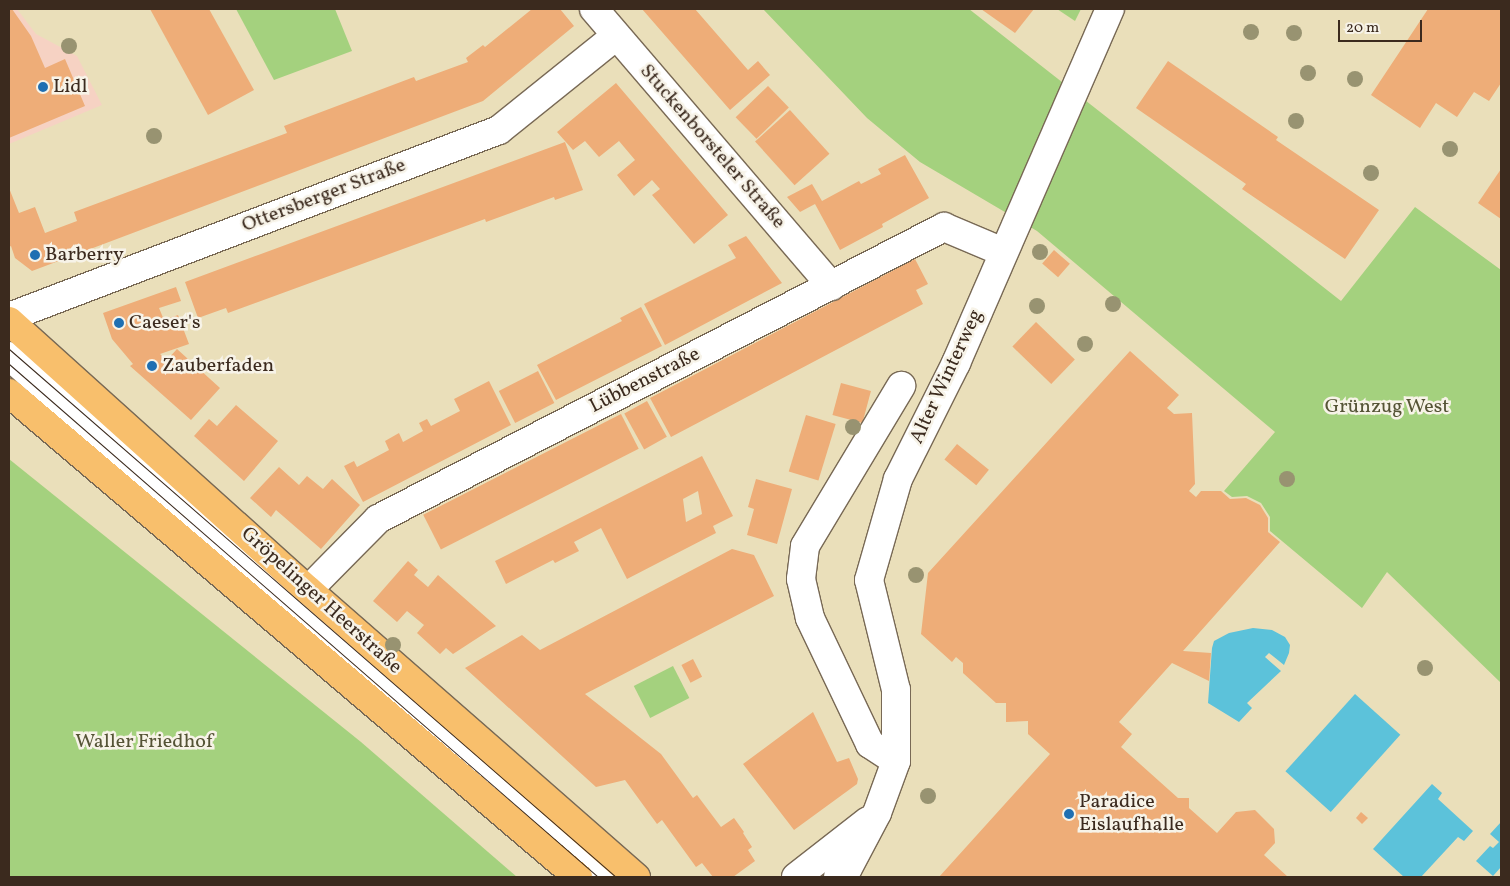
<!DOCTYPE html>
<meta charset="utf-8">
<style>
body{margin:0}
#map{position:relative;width:1510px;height:886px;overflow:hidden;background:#eadfba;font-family:Vollkorn,serif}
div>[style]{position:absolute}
.built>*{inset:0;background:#f6d2c3}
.green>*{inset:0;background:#a4d17e;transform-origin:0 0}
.water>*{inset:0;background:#5cc2da;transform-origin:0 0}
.building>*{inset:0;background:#eead78;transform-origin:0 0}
.roads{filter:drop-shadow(1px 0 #786955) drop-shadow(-1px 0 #786955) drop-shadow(0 1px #786955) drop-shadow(0 -1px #786955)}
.minor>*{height:28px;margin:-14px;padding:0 14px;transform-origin:14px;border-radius:14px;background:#fff}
.major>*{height:28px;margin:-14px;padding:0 14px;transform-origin:14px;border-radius:14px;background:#f8bf6c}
.tram>*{height:1px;margin:-0.5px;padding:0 0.5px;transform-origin:0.5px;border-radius:0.5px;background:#3b2a1e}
.trees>*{width:16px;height:16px;margin:-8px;border-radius:50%;background:#989371}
.dots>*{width:14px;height:14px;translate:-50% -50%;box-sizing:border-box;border:2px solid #f7f3e8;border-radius:50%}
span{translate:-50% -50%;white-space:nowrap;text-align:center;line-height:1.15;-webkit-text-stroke:5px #f7f3e8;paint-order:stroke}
.poi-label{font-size:20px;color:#3b2a1e}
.left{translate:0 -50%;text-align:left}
.street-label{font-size:20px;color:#3b2a1e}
.park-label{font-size:20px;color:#555436}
.frame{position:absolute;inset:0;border:10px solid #3b2a1e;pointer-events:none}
.scale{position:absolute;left:1338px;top:20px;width:84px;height:22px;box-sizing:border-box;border:2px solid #3b2a1e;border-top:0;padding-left:6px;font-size:15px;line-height:18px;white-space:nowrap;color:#3b2a1e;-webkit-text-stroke:4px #f7f3e8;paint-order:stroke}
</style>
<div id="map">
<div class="built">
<div style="clip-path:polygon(9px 9px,17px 9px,36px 34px,77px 56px,102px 105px,9px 144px)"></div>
</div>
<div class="green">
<div style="clip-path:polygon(236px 9px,335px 9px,352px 51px,274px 80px)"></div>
<div style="clip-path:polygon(763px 9px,969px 9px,1341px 301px,1415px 207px,1501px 270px,1501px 683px,1387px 572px,1362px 608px,1270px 531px,1270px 517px,1261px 503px,1247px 496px,1232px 497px,1224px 491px,1275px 432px,1037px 231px,920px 162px,867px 118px)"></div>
<div style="clip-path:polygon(1057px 9px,1081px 9px,1075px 21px)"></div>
<div style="clip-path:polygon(9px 459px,361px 742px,517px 877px,9px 877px)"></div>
<div style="left:673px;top:666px;width:36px;height:44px;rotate:63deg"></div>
</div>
<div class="water">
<div style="clip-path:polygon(1253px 628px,1272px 630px,1285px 637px,1290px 645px,1289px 653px,1284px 665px,1269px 653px,1265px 657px,1281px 671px,1247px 703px,1252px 708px,1239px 722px,1208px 703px,1212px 648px,1214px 641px,1229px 633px)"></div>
<div style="left:1355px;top:694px;width:61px;height:104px;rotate:42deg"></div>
<div style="clip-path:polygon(1432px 784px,1442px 793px,1438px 799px,1473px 831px,1464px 841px,1458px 837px,1421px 877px,1404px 877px,1373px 849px)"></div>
<div style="clip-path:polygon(1501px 822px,1501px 867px,1493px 876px,1476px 861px,1490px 846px,1493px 848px,1499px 842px,1490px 834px)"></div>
</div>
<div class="building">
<div style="clip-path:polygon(9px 9px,12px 9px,31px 36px,45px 68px,65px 59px,85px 106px,9px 138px)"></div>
<div style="clip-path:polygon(150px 9px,209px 9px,254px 90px,208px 115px)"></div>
<div style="clip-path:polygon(532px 9px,560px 9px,574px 26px,483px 101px,32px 271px,15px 258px,11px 246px,9px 247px,9px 188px,19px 213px,35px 207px,45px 233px,77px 221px,74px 212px,287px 133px,284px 126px,414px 77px,416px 81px,468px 62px,466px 58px,483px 45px,485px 47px)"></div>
<div style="clip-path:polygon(642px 9px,695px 9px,748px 70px,758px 61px,770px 75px,730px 110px)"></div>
<div style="clip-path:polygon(981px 9px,1034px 9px,1015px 33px)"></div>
<div style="clip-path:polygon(1428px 9px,1501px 9px,1501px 83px,1489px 101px,1474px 92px,1457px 117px,1436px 103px,1420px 128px,1371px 95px)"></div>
<div style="clip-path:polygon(1168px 61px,1278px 137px,1276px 140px,1379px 210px,1345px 259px,1242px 189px,1246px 184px,1136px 108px)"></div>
<div style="clip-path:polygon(616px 83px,728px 215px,694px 244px,652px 195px,660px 189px,652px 180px,634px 196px,617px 175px,635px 160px,619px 141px,599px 157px,585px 141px,573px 150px,557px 132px)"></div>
<div style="left:768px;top:86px;width:30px;height:45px;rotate:46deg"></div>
<div style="left:790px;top:110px;width:59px;height:47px;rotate:48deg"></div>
<div style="clip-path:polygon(565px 142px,583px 190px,555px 200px,554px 197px,486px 222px,485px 219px,228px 313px,226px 308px,198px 318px,185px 282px)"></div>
<div style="clip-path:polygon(905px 155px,929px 198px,882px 224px,883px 227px,840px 250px,815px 204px,800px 212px,787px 197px,812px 184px,822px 201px,859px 181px,861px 184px,881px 174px,878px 169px)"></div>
<div style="clip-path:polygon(1501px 169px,1501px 219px,1478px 203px)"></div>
<div style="clip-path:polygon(746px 236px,782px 283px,665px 345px,644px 304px,736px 258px,728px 245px)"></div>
<div style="left:1054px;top:250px;width:21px;height:18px;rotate:41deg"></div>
<div style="clip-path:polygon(915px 259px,928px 284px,916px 290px,923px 304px,671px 437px,650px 398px)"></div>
<div style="clip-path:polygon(176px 287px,181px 301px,159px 308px,164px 320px,178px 315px,189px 344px,160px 354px,167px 360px,177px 349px,220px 388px,191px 420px,130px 366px,133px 364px,112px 339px,103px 313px)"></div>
<div style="clip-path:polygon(641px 307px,662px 346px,556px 400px,537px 365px,622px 321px,620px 318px)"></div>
<div style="left:1036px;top:322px;width:54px;height:34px;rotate:44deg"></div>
<div style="clip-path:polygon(1130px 351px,1179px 395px,1167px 408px,1174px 414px,1192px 413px,1195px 484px,1189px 491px,1196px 497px,1201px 491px,1221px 491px,1230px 499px,1246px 498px,1260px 505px,1268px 518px,1268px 532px,1280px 542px,1183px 651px,1211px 653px,1209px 681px,1172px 663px,1119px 722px,1132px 734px,1121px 747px,1178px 798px,1189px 798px,1189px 808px,1217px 833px,1236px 812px,1255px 810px,1274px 829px,1275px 843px,1264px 855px,1288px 877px,939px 877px,1050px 754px,1028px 734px,1028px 721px,1006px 722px,1006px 703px,996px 703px,963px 673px,963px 663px,956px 657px,952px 662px,921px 634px,928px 573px)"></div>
<div style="left:538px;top:371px;width:36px;height:44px;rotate:63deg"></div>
<div style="clip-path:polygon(489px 381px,511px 425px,363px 502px,344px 466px,354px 461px,357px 467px,389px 450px,385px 441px,399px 433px,403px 442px,423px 431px,419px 423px,427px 419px,431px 426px,460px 411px,454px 399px)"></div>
<div style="left:841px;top:383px;width:31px;height:33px;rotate:15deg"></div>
<div style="left:647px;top:401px;width:41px;height:26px;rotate:61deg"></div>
<div style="clip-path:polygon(236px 405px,278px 441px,244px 481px,194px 436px,209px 419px,217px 426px)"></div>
<div style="left:621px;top:414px;width:39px;height:222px;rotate:63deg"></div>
<div style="left:806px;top:415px;width:31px;height:59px;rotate:17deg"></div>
<div style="left:957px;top:444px;width:41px;height:20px;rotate:39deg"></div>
<div style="clip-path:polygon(evenodd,702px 456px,733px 516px,713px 526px,716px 533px,627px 579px,601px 528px,574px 542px,579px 551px,555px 563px,553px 560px,506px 584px,495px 561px,702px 456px,698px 491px,702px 514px,686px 522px,683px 499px,698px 491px)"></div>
<div style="clip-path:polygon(279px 467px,299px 485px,307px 476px,323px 489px,332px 479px,360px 505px,321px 549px,276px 510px,271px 517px,250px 498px)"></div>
<div style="clip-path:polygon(756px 479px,792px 489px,777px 544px,747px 535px,754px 509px,748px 507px)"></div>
<div style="clip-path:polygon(732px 549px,754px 555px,774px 596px,585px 694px,661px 754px,693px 798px,697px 795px,721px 827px,734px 818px,744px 832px,743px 833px,752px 847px,748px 850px,755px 861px,733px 877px,713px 877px,702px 863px,696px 867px,662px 820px,657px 824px,625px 780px,596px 787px,465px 668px,522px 635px,540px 650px)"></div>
<div style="clip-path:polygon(408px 561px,418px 570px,414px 575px,428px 587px,438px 575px,496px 626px,453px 654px,446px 648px,440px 654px,417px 633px,424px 625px,407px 611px,397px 622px,373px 601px)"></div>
<div style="left:693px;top:659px;width:20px;height:13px;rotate:63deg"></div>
<div style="clip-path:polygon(813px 712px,837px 762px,849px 758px,858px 779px,857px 784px,794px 830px,743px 764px)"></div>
<div style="clip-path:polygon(1361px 812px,1368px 818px,1362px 824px,1356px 818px)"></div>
</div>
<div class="roads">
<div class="minor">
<div style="left:594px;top:9px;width:365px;rotate:49.4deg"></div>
<div style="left:9px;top:317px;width:524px;rotate:-20.89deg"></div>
<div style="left:499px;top:130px;width:150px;rotate:-38.8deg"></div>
<div style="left:9px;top:356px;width:793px;rotate:41.06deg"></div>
<div style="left:308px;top:590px;width:100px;rotate:-45.4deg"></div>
<div style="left:378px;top:519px;width:637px;rotate:-27.29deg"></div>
<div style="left:944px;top:227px;width:64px;rotate:23deg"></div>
<div style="left:896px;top:761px;width:31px;rotate:-147deg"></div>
<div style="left:870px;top:744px;width:140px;rotate:-115.5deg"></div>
<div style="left:810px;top:618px;width:40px;rotate:-103deg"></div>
<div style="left:801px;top:579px;width:33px;rotate:-83deg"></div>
<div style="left:805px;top:546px;width:187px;rotate:-59deg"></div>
<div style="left:796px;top:877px;width:91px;rotate:-37.9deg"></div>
<div style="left:838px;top:877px;width:13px;rotate:-42deg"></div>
<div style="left:848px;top:868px;width:62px;rotate:-62.2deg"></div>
<div style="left:877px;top:813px;width:55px;rotate:-69.9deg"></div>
<div style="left:896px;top:761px;width:71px;rotate:-90deg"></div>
<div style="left:896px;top:690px;width:113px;rotate:-103.8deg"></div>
<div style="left:869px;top:580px;width:105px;rotate:-74deg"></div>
<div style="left:898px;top:479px;width:130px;rotate:-63.4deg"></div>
<div style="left:956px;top:363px;width:386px;rotate:-66.5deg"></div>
</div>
<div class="major">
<div style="left:9px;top:321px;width:402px;rotate:42deg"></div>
<div style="left:308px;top:590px;width:436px;rotate:41.2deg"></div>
<div style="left:9px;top:393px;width:747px;rotate:40.38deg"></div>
</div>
</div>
<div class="tram">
<div style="left:9px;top:349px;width:805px;rotate:41.02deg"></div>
<div style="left:9px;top:364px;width:781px;rotate:41.05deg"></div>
</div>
<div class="trees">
<div style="left:1251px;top:32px"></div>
<div style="left:1294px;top:33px"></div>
<div style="left:69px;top:46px"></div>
<div style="left:1308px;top:73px"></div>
<div style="left:1355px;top:79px"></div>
<div style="left:1296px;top:121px"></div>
<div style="left:154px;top:136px"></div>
<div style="left:1450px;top:149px"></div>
<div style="left:1371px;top:173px"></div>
<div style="left:1040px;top:252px"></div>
<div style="left:1113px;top:304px"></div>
<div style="left:1037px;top:306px"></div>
<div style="left:1085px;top:344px"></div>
<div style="left:853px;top:427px"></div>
<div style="left:1287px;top:479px"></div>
<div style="left:916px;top:575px"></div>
<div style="left:393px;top:645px"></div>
<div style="left:1425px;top:668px"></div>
<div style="left:928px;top:796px"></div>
</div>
<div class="dots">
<div style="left:43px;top:87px;background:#1f6fb2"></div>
<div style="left:35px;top:255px;background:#1f6fb2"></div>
<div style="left:119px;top:323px;background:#1f6fb2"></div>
<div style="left:152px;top:366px;background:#1f6fb2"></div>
<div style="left:1069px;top:814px;background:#1f6fb2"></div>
</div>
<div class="poi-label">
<span class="left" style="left:53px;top:87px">Lidl</span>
<span class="left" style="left:45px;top:255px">Barberry</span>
<span class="left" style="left:129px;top:323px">Caeser's</span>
<span class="left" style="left:162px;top:366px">Zauberfaden</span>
<span class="left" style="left:1079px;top:814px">Paradice<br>Eislaufhalle</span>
</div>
<div class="street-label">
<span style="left:712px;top:147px;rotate:49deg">Stuckenborsteler Straße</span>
<span style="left:324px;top:196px;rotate:-21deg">Ottersberger Straße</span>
<span style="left:947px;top:377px;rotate:-65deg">Alter Winterweg</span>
<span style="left:645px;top:381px;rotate:-27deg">Lübbenstraße</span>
<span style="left:321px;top:601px;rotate:42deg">Gröpelinger Heerstraße</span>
</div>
<div class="park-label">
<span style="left:1387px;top:407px">Grünzug West</span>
<span style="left:144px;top:742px">Waller Friedhof</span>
</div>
<div class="frame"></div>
<div class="scale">20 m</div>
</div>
